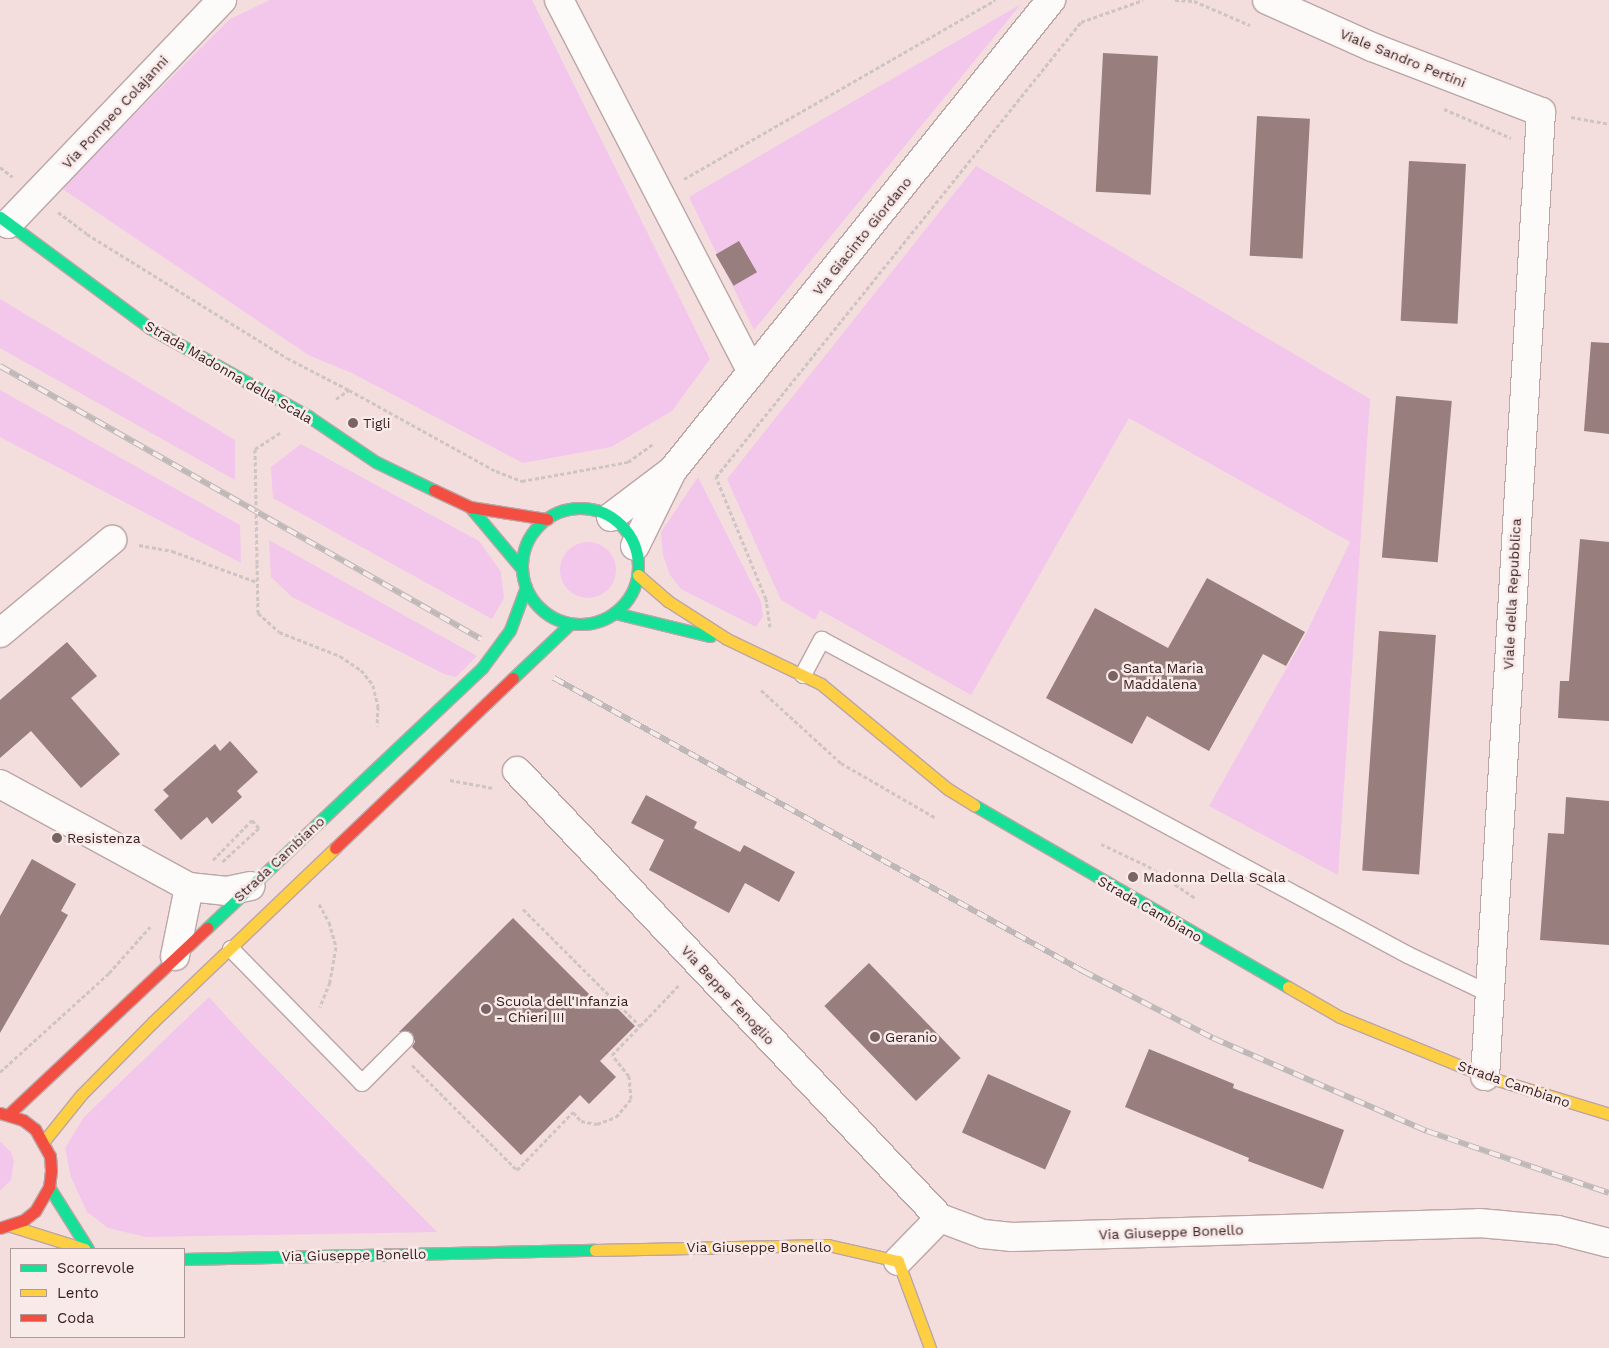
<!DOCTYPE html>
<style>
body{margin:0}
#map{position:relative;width:1609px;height:1348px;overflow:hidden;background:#f3dedd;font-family:"Work Sans",sans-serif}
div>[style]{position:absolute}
.green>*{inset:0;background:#f3c6ec}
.round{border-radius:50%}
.building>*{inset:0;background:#997e7e;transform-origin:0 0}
.path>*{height:3px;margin-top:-1.5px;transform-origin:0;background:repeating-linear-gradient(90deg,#cdc4c3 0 4px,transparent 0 6.5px)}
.roads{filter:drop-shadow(1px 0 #bba6a5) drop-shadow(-1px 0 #bba6a5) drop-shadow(0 1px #bba6a5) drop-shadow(0 -1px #bba6a5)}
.lane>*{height:16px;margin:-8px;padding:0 8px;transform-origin:8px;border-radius:8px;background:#fdfafa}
.street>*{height:28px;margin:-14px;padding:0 14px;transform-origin:14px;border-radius:14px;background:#fdfafa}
.fast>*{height:11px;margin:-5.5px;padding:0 5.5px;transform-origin:5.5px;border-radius:5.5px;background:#16e098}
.fast>.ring{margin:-5.5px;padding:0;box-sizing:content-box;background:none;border:11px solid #16e098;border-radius:50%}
.slow>*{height:11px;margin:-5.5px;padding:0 5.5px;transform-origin:5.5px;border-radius:5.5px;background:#ffcf43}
.jam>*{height:11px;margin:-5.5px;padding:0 5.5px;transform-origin:5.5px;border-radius:5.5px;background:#f24e42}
.rail>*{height:5.5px;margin-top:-2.75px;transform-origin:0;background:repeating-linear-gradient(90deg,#f8eae9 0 11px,#beb9b8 0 22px);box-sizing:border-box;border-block:1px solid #beb9b8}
.path-bridge>*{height:3px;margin-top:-1.5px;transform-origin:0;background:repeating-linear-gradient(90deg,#cdc4c3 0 4px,transparent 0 6.5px)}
.dots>*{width:14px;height:14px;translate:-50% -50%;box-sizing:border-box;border:2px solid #f8eae9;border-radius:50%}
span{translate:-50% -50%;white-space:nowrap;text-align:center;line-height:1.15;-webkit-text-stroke:5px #f8eae9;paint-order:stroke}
.street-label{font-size:14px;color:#392120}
.poi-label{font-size:14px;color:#392120}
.left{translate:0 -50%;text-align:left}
.legend{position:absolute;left:10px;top:1248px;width:175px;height:90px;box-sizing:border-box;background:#f8eae9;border:1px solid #ac9a99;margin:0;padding:6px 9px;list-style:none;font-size:15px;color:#392120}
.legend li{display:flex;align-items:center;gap:10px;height:25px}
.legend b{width:25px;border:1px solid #ac9a99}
</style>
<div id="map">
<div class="green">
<div style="clip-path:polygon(270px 0,532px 0,710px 359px,672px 411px,611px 447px,523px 463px,352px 373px,310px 356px,61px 188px,230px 19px)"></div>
<div style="clip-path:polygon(1021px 4px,754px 330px,689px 197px)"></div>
<div style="clip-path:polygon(976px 166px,1370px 399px,1338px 875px,1209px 806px,1306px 634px,1350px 542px,1129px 418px,971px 695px,820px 610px,815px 620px,781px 600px,727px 479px)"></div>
<div style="clip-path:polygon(0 299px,235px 440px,235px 480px,0 348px)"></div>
<div style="clip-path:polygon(0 390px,240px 525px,241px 563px,0 437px)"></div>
<div style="clip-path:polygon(301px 444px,479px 541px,501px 572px,504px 598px,492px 619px,273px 498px,271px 467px)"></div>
<div style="clip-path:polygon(698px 477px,761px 602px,763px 616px,756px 627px,681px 589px,670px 575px,663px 555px,661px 532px)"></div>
<div style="clip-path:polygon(269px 540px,477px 656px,456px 677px,444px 674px,292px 597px,271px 577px)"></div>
<div class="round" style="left:560px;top:542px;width:56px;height:56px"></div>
<div style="clip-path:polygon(209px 997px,246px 1038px,437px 1232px,146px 1237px,108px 1228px,87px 1212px,71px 1177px,65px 1148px,84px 1117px)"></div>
<div style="clip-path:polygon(0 1141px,11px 1152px,14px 1161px,11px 1180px,0 1191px)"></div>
</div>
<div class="building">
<div style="left:1103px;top:53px;width:55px;height:139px;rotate:3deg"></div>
<div style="left:1257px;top:116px;width:53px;height:140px;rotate:3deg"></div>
<div style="left:1409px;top:161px;width:57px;height:160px;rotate:3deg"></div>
<div style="left:739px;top:241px;width:36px;height:27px;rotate:60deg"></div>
<div style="clip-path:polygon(1591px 342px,1609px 343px,1609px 434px,1584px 431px)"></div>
<div style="left:1396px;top:396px;width:56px;height:162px;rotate:5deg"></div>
<div style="clip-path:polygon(1580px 539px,1609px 542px,1609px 721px,1558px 718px,1560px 681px,1569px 681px)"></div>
<div style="clip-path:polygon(1207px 578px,1305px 632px,1286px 666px,1263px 654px,1209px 751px,1147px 716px,1132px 744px,1046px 698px,1095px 608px,1168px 648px)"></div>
<div style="left:1379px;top:631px;width:57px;height:240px;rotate:4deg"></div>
<div style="clip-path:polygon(67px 642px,97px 676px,71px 698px,120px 754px,81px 788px,31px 731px,0 758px,0 700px)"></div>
<div style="clip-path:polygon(230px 741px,258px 772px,237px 791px,242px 797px,212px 824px,207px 817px,181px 840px,154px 810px,169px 796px,163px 790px,215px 744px,220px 751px)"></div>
<div style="clip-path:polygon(646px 795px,697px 822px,694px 828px,740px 852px,744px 845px,795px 872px,779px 902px,745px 883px,729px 913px,649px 870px,664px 840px,631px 823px)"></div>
<div style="clip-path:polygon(1566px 797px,1609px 801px,1609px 945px,1540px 940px,1548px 833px,1564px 834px)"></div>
<div style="clip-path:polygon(32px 859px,76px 884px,61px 911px,68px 915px,0 1033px,0 916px)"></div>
<div style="clip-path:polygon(513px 918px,598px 1003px,605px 996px,635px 1026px,600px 1061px,616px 1077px,589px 1104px,580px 1095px,521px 1155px,412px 1047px,415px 1042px,412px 1033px,399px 1032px)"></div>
<div style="left:869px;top:963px;width:132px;height:62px;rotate:46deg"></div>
<div style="clip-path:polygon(1149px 1049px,1234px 1084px,1233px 1088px,1344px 1130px,1323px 1189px,1248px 1161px,1249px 1158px,1125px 1107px)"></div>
<div style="left:988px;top:1074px;width:91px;height:64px;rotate:24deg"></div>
</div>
<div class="path">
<div style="left:1175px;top:0;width:19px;rotate:3deg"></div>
<div style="left:1194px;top:1px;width:61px;rotate:23.2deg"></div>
<div style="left:1444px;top:109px;width:73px;rotate:23.4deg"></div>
<div style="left:1571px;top:117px;width:39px;rotate:10deg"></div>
<div style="left:0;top:167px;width:16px;rotate:38deg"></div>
<div style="left:684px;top:179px;width:359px;rotate:-29.9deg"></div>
<div style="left:58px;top:212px;width:36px;rotate:37deg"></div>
<div style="left:87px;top:234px;width:235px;rotate:31.8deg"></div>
<div style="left:287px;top:358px;width:70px;rotate:27.3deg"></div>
<div style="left:336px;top:399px;width:16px;rotate:-35deg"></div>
<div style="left:349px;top:390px;width:168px;rotate:28.9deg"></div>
<div style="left:496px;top:471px;width:28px;rotate:21deg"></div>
<div style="left:522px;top:481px;width:108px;rotate:-10.2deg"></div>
<div style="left:628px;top:462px;width:32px;rotate:-36deg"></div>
<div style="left:255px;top:449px;width:30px;rotate:-33deg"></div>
<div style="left:139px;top:545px;width:34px;rotate:10deg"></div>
<div style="left:172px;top:551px;width:90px;rotate:20deg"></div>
<div style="left:257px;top:564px;width:49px;rotate:88.8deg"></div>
<div style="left:258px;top:613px;width:28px;rotate:42deg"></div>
<div style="left:279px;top:632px;width:66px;rotate:21.5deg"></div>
<div style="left:340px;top:656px;width:25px;rotate:34deg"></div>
<div style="left:361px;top:670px;width:19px;rotate:51deg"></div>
<div style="left:373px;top:685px;width:22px;rotate:77deg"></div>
<div style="left:378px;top:706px;width:20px;rotate:93deg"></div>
<div style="left:770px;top:627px;width:28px;rotate:-98deg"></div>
<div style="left:766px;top:599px;width:132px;rotate:-112.3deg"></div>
<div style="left:716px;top:477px;width:583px;rotate:-51.26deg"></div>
<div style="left:1081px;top:22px;width:66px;rotate:-19.5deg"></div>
<div style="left:761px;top:690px;width:108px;rotate:42.4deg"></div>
<div style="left:841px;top:763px;width:108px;rotate:30.1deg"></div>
<div style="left:450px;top:780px;width:44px;rotate:10.5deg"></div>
<div style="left:1101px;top:844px;width:52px;rotate:25.1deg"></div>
<div style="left:1148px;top:866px;width:57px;rotate:34.2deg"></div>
<div style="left:213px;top:860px;width:56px;rotate:-45.7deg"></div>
<div style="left:252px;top:820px;width:11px;rotate:49deg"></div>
<div style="left:259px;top:828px;width:50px;rotate:137.4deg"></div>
<div style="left:319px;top:904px;width:21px;rotate:61deg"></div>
<div style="left:329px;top:922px;width:26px;rotate:74deg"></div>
<div style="left:336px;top:947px;width:36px;rotate:100deg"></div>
<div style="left:330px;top:982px;width:27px;rotate:112deg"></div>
<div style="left:523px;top:909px;width:165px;rotate:45deg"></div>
<div style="left:640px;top:1026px;width:58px;rotate:-46.4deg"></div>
<div style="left:412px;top:1065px;width:148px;rotate:45deg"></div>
<div style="left:517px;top:1170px;width:81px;rotate:-46deg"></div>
<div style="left:573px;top:1112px;width:12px;rotate:48deg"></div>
<div style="left:581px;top:1121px;width:16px;rotate:11deg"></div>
<div style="left:597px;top:1124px;width:20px;rotate:-20deg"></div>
<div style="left:616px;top:1117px;width:23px;rotate:-50deg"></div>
<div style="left:631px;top:1099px;width:23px;rotate:-95deg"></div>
<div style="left:629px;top:1076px;width:27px;rotate:-129deg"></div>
<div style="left:612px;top:1055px;width:40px;rotate:-46deg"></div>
<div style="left:0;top:1072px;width:147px;rotate:-42.2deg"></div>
<div style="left:109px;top:973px;width:62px;rotate:-48.3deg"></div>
</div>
<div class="roads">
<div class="lane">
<div style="left:803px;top:675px;width:40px;rotate:-62deg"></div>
<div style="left:822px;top:640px;width:665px;rotate:28.26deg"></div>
<div style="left:1408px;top:955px;width:89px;rotate:25.4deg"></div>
<div style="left:231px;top:949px;width:187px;rotate:45.6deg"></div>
<div style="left:362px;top:1083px;width:61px;rotate:-45deg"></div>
</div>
<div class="street">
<div style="left:559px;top:0;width:419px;rotate:62.6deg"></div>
<div style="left:1267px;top:0;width:115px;rotate:24.1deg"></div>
<div style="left:1372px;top:47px;width:181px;rotate:21deg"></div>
<div style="left:1541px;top:112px;width:966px;rotate:93.32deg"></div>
<div style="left:8px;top:224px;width:310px;rotate:-46.3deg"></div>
<div style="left:611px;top:517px;width:73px;rotate:-37.2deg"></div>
<div style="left:635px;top:546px;width:84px;rotate:-63.7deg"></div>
<div style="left:672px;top:471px;width:605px;rotate:-51.18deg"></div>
<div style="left:0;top:633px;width:146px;rotate:-39.7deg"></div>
<div style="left:517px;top:771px;width:615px;rotate:46.58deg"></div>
<div style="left:0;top:784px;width:215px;rotate:28.6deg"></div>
<div style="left:189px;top:887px;width:38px;rotate:6deg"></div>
<div style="left:227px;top:891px;width:24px;rotate:-12deg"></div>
<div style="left:175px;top:956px;width:70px;rotate:-78.5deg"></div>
<div style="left:898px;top:1261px;width:60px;rotate:-45.7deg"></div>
<div style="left:940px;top:1218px;width:46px;rotate:20.4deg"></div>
<div style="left:983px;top:1234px;width:29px;rotate:6deg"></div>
<div style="left:1012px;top:1237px;width:467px;rotate:-1.7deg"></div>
<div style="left:1479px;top:1223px;width:79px;rotate:5.1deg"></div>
<div style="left:1558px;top:1230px;width:53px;rotate:14.3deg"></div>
</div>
<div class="fast">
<div style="left:0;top:217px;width:187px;rotate:36.5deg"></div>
<div style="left:150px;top:328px;width:181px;rotate:29.1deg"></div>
<div style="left:308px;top:416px;width:82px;rotate:34.1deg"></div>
<div style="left:376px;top:462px;width:64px;rotate:25.8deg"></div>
<div style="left:470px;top:507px;width:81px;rotate:50deg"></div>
<div class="ring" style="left:522px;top:508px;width:105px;height:105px"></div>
<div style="left:615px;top:613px;width:98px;rotate:13.6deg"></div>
<div style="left:513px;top:678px;width:79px;rotate:-43.5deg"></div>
<div style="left:974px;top:805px;width:363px;rotate:30.1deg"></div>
<div style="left:207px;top:928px;width:378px;rotate:-43.4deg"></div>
<div style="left:482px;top:668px;width:47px;rotate:-53.6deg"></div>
<div style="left:510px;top:630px;width:46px;rotate:-69.6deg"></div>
<div style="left:49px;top:1187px;width:73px;rotate:57.8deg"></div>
<div style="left:184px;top:1259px;width:411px;rotate:-1.3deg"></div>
</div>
<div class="slow">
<div style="left:638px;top:575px;width:40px;rotate:41deg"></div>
<div style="left:668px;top:601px;width:70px;rotate:32.8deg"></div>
<div style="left:727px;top:639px;width:104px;rotate:25.6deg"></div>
<div style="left:821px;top:684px;width:165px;rotate:39.6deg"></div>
<div style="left:948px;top:789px;width:31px;rotate:32deg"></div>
<div style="left:1288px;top:987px;width:60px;rotate:30deg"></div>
<div style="left:1340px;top:1017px;width:157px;rotate:22.1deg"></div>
<div style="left:1485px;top:1076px;width:130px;rotate:17deg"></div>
<div style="left:44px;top:1141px;width:59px;rotate:-51.2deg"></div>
<div style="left:81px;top:1095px;width:103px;rotate:-45.4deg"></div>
<div style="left:153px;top:1022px;width:252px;rotate:-43.7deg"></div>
<div style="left:11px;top:1226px;width:77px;rotate:17.3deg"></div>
<div style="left:595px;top:1250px;width:233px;rotate:-1.2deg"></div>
<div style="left:828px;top:1245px;width:72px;rotate:12.9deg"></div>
<div style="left:898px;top:1261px;width:93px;rotate:69.8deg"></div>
</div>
<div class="jam">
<div style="left:434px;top:490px;width:40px;rotate:25deg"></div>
<div style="left:470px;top:507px;width:78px;rotate:8.9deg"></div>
<div style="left:335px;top:848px;width:246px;rotate:-43.7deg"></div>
<div style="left:0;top:1113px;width:24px;rotate:17deg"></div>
<div style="left:23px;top:1120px;width:15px;rotate:37deg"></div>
<div style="left:35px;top:1129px;width:31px;rotate:61deg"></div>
<div style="left:50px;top:1156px;width:15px;rotate:86deg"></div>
<div style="left:51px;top:1171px;width:16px;rotate:97deg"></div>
<div style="left:49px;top:1187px;width:28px;rotate:120deg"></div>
<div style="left:35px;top:1211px;width:14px;rotate:141deg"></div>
<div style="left:24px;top:1220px;width:25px;rotate:162deg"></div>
<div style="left:9px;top:1114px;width:272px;rotate:-43.2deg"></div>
</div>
</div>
<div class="rail">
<div style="left:0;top:366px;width:553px;rotate:29.58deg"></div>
<div style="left:554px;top:678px;width:605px;rotate:28.98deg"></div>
<div style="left:1083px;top:971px;width:146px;rotate:27.3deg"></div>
<div style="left:1213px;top:1038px;width:233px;rotate:23.5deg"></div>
<div style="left:1427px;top:1131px;width:192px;rotate:18.8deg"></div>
</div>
<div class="path-bridge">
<div style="left:255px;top:449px;width:115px;rotate:89deg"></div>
</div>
<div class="dots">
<div style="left:353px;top:423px;background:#7a6362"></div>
<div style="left:1113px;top:676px;background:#7a6362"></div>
<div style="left:57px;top:838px;background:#7a6362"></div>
<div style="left:1133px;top:877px;background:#7a6362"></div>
<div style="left:486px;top:1009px;background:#7a6362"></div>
<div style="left:875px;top:1037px;background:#7a6362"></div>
</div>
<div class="street-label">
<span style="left:1403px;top:58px;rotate:22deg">Viale Sandro Pertini</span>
<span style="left:115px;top:112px;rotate:-47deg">Via Pompeo Colajanni</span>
<span style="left:862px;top:236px;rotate:-51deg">Via Giacinto Giordano</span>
<span style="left:229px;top:372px;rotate:30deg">Strada Madonna della Scala</span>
<span style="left:1512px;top:594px;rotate:-87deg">Viale della Repubblica</span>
<span style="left:279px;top:859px;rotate:-43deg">Strada Cambiano</span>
<span style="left:1150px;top:909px;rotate:30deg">Strada Cambiano</span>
<span style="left:728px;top:995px;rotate:47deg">Via Beppe Fenoglio</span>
<span style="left:1514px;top:1084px;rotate:19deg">Strada Cambiano</span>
<span style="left:1171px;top:1232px;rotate:-2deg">Via Giuseppe Bonello</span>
<span style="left:759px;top:1247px">Via Giuseppe Bonello</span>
<span style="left:354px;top:1255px;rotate:-1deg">Via Giuseppe Bonello</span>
</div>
<div class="poi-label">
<span class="left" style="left:363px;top:423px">Tigli</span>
<span class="left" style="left:1123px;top:676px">Santa Maria<br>Maddalena</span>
<span class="left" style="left:67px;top:838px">Resistenza</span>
<span class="left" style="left:1143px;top:877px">Madonna Della Scala</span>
<span class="left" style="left:496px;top:1009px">Scuola dell'Infanzia<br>- Chieri III</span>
<span class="left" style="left:885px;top:1037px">Geranio</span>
</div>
<ul class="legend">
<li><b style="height:6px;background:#16e098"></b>Scorrevole</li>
<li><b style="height:6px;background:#ffcf43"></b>Lento</li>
<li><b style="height:6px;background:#f24e42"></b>Coda</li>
</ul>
</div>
